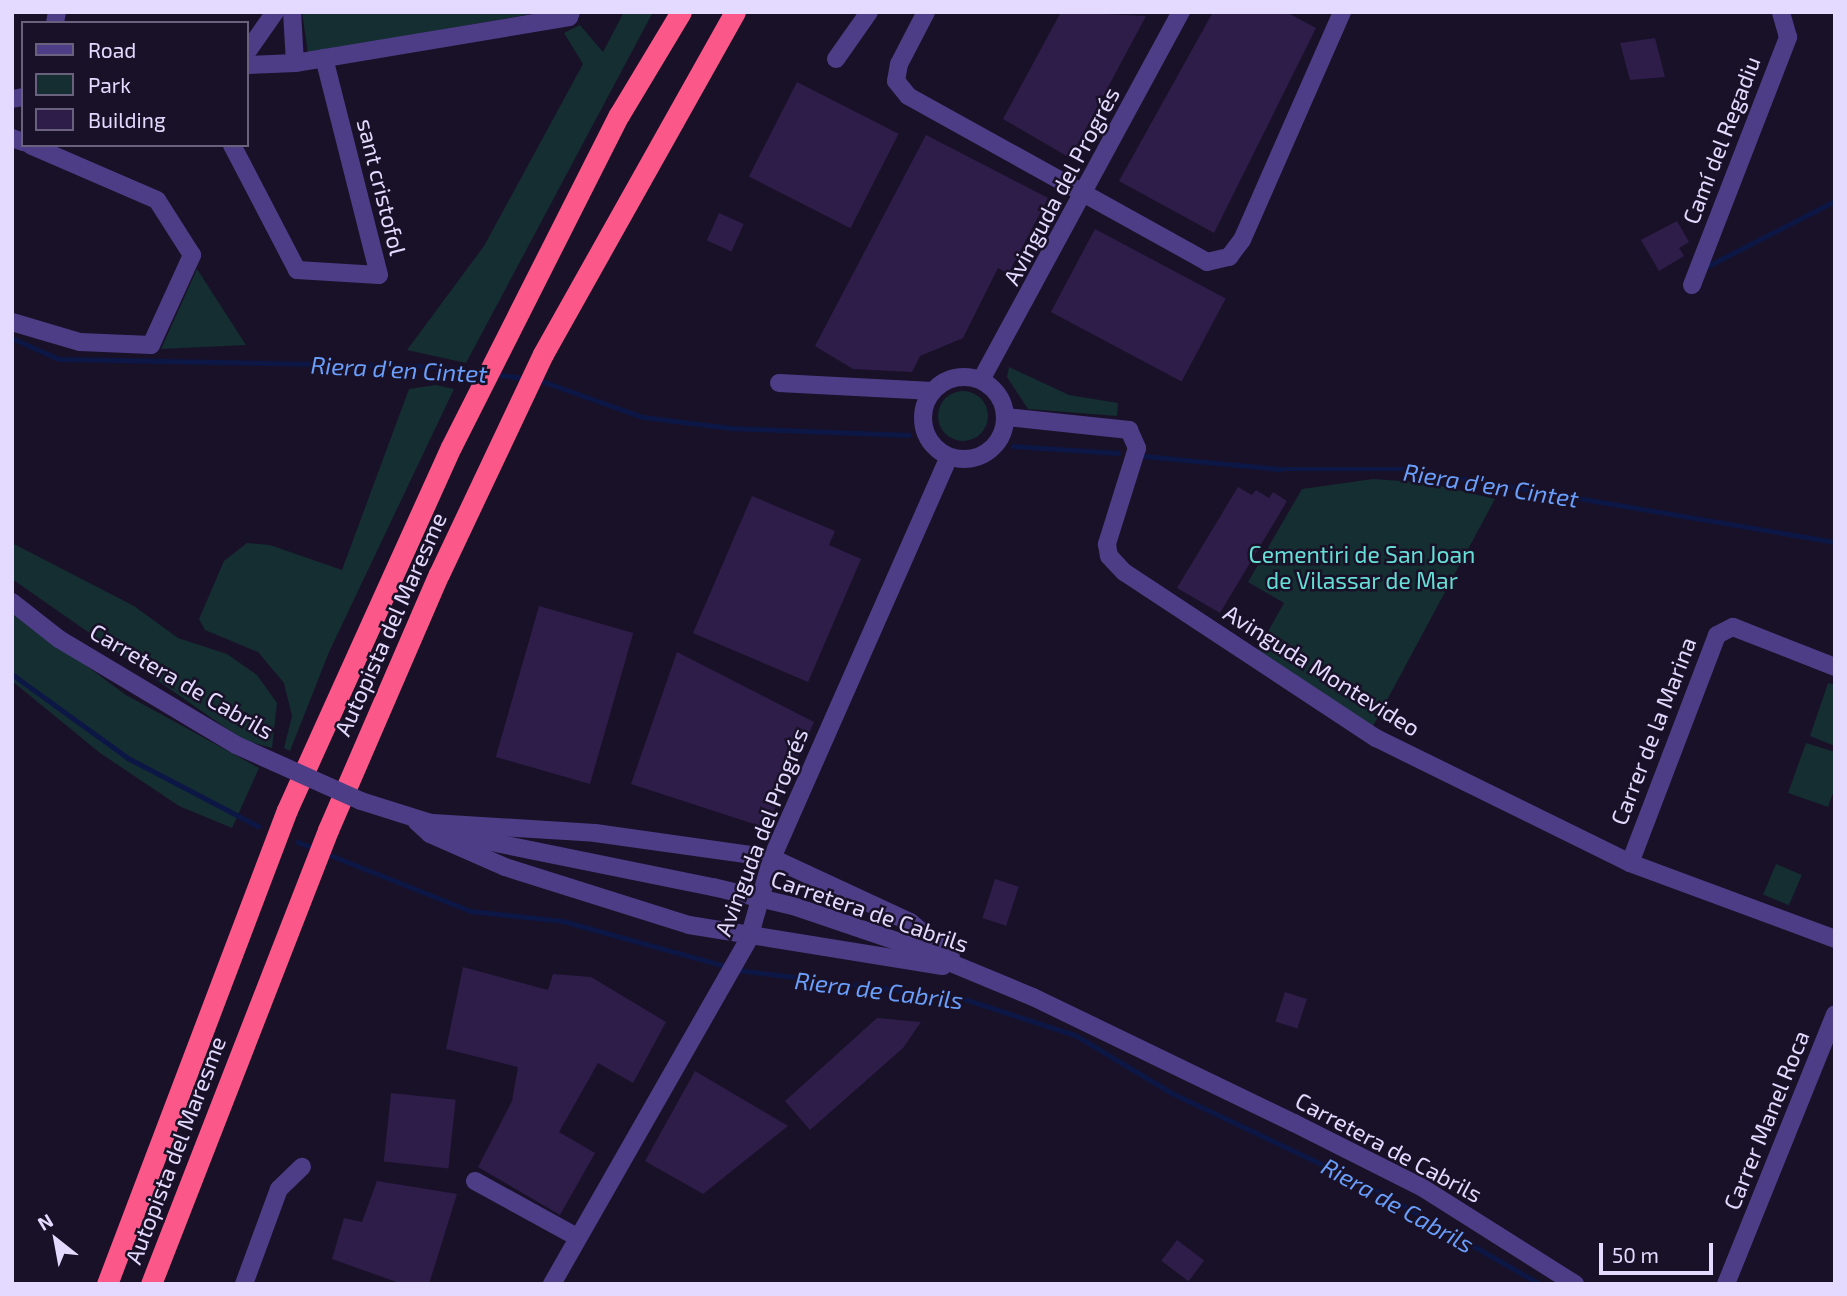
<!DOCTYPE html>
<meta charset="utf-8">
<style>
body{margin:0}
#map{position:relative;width:1847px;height:1296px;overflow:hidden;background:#191128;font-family:"Exo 2",sans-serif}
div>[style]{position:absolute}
.green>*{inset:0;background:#142e32;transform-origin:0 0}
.round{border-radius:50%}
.stream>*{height:4.5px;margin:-2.25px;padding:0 2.25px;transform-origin:2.25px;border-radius:2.25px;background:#0c1746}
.building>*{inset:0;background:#2e1d49;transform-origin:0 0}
.minor>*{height:18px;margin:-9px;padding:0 9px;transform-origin:9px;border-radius:9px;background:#4d3d86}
.minor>.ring{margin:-9px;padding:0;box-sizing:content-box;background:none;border:18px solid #4d3d86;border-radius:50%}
.highway>*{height:21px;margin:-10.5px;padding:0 10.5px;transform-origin:10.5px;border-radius:10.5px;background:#fb5789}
.minor-bridge>*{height:18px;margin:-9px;padding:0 9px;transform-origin:9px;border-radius:9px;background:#4d3d86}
span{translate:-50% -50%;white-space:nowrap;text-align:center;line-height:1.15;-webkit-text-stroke:5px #191128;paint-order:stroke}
.street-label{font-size:23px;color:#e4d9fe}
.park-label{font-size:23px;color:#65ded5}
.water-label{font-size:24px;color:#6a9efb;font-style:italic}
.frame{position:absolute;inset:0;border:14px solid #e4d9fe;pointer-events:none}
.legend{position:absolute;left:21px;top:21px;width:228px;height:126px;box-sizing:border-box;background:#191128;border:2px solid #6a617e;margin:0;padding:9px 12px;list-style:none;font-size:21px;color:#e4d9fe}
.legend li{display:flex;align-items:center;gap:14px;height:35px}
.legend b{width:35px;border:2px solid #6a617e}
.north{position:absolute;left:21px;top:1205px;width:70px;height:70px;-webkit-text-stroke:5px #191128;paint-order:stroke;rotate:329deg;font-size:19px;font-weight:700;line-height:28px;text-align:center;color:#e4d9fe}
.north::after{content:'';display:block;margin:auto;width:24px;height:32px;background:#e4d9fe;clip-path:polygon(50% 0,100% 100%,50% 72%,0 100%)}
.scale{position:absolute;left:1599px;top:1243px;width:114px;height:32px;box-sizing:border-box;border:4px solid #e4d9fe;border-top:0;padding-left:9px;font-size:21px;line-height:24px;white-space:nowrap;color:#e4d9fe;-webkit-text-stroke:5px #191128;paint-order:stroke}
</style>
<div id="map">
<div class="green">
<div style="clip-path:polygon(302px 12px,543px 12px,308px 53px)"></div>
<div style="clip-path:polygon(624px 12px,653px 12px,466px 363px,407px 350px,484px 246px,583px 64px,564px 33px,580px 25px,603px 52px)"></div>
<div style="clip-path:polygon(197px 269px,246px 345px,161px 349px)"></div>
<div style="clip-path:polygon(1009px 367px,1069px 395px,1118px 403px,1117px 416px,1028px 409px,1007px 377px)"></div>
<div style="clip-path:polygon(436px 385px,454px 389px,329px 652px,290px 751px,284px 748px,292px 716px,284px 683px,258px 652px,205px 630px,199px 619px,224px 561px,247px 543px,270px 545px,342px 570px,409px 389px)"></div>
<div class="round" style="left:938px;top:391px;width:50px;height:50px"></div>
<div style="clip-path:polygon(1373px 479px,1428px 483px,1495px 499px,1372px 728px,1256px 653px,1284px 603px,1248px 582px,1302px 489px)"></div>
<div style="clip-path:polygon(12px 543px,134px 606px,178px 638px,227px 654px,257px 675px,277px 703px,272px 748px,243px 740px,12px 579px)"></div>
<div style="clip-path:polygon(12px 611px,126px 695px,259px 768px,232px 828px,179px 806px,100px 753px,12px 681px)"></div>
<div style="clip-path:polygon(1828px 683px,1835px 685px,1835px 746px,1810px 736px)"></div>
<div style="clip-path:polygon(1806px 743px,1835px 752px,1835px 788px,1828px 807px,1788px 793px)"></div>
<div style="left:1776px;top:864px;width:28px;height:33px;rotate:23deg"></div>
</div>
<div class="stream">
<div style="left:1704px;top:268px;width:147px;rotate:-27.1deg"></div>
<div style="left:12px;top:338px;width:51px;rotate:24.1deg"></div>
<div style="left:59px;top:359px;width:373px;rotate:1.1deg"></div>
<div style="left:432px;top:366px;width:50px;rotate:6.8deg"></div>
<div style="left:494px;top:374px;width:30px;rotate:8deg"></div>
<div style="left:539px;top:380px;width:110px;rotate:19.6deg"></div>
<div style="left:643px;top:417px;width:88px;rotate:7.2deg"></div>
<div style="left:730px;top:428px;width:179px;rotate:2.2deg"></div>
<div style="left:1013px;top:446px;width:105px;rotate:3.8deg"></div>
<div style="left:1144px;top:456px;width:137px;rotate:5.5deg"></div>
<div style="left:1280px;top:469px;width:128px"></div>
<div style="left:1408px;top:469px;width:433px;rotate:9.7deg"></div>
<div style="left:12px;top:674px;width:143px;rotate:35.9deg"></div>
<div style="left:128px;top:758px;width:147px;rotate:27.6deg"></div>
<div style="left:298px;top:842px;width:17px;rotate:21deg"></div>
<div style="left:325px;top:853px;width:157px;rotate:21.7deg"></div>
<div style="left:471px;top:911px;width:93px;rotate:6.2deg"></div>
<div style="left:563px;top:921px;width:172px;rotate:15.5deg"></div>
<div style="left:737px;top:970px;width:223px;rotate:7deg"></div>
<div style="left:958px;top:997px;width:123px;rotate:18deg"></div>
<div style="left:1075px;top:1035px;width:113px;rotate:30.9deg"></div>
<div style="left:1172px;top:1093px;width:226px;rotate:25.4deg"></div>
<div style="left:1376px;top:1190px;width:189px;rotate:29.8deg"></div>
</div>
<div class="building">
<div style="clip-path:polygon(1061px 12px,1146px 16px,1070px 158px,1003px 119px)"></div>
<div style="clip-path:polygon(1213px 12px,1286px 12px,1316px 28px,1214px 233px,1119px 181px)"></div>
<div style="clip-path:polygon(1655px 38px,1665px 77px,1630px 80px,1620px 43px)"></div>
<div style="left:797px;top:82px;width:114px;height:106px;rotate:27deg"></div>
<div style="clip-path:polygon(926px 135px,1048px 198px,1008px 274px,998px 268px,963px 338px,920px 356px,912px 372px,853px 369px,815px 346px)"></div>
<div style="left:719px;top:213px;width:27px;height:30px;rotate:24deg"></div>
<div style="clip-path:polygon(1677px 221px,1689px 242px,1679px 248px,1684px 256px,1659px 271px,1641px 240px)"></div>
<div style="left:1095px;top:229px;width:148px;height:94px;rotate:28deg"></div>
<div style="clip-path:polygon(1238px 487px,1252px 495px,1256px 490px,1269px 498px,1273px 492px,1287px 501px,1220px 613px,1177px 588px)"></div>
<div style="clip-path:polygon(752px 496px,835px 531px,829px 545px,861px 559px,808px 682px,693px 633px)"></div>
<div style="left:539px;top:606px;width:98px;height:157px;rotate:16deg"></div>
<div style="clip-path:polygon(677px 652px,814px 722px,766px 828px,631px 784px)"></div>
<div style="left:995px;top:879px;width:25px;height:41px;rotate:18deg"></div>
<div style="clip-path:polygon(463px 967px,548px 990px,553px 974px,591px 977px,666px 1022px,633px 1083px,598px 1063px,559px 1132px,595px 1153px,560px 1215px,478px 1167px,512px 1101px,518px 1067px,446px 1049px)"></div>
<div style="left:1285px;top:992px;width:23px;height:31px;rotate:18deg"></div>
<div style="clip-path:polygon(877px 1018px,921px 1022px,903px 1048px,810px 1130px,785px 1101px)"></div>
<div style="clip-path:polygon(695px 1071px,788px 1126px,703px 1194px,645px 1161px)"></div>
<div style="left:391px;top:1093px;width:65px;height:69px;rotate:6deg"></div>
<div style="clip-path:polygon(377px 1181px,457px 1194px,429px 1284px,402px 1284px,332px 1259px,344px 1218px,362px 1222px)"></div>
<div style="left:1177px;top:1240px;width:34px;height:26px;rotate:37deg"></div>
</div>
<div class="minor">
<div style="left:292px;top:12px;width:51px;rotate:86.6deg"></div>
<div style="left:926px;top:12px;width:59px;rotate:117.4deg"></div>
<div style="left:899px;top:64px;width:17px;rotate:100deg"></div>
<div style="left:896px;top:81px;width:19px;rotate:51deg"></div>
<div style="left:908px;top:96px;width:342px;rotate:29deg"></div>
<div style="left:1207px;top:262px;width:23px;rotate:-13deg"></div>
<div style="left:1229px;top:257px;width:21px;rotate:-53deg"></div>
<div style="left:1242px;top:240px;width:249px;rotate:-66.3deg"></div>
<div style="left:55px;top:23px;width:11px;rotate:-80deg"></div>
<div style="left:247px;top:52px;width:49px;rotate:-55deg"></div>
<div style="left:836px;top:59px;width:57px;rotate:-54.9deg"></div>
<div style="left:247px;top:65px;width:48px;rotate:-2.4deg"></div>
<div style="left:295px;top:63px;width:278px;rotate:-9.5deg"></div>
<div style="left:569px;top:17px;width:5px;rotate:-68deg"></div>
<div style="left:12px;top:99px;width:11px;rotate:-10deg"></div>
<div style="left:12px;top:138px;width:12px;rotate:20deg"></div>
<div style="left:232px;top:145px;width:141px;rotate:62.5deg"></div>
<div style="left:297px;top:270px;width:82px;rotate:3.5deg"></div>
<div style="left:379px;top:275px;width:224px;rotate:-104.2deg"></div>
<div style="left:1692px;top:285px;width:266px;rotate:-68.8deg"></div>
<div style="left:1788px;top:37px;width:26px;rotate:-106deg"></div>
<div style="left:12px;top:322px;width:71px;rotate:16.4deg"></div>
<div style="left:80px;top:342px;width:71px;rotate:2.4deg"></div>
<div style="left:151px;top:345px;width:99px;rotate:-65.5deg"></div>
<div style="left:192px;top:255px;width:65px;rotate:-122.5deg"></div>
<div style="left:157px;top:200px;width:138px;rotate:-156.6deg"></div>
<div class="ring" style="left:923px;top:377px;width:64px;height:64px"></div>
<div style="left:981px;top:380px;width:419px;rotate:-61.5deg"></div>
<div style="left:779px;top:383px;width:154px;rotate:3deg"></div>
<div style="left:1006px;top:417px;width:124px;rotate:6deg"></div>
<div style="left:1129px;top:430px;width:20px;rotate:66deg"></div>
<div style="left:1137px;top:448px;width:101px;rotate:107.4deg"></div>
<div style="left:1107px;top:544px;width:12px;rotate:81deg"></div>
<div style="left:1109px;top:556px;width:22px;rotate:47deg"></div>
<div style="left:1124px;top:572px;width:302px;rotate:33.4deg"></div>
<div style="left:1376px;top:738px;width:283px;rotate:26.2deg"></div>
<div style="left:1630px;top:863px;width:219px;rotate:20.3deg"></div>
<div style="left:12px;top:602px;width:60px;rotate:38.2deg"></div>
<div style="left:59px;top:639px;width:206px;rotate:30.9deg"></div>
<div style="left:361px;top:801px;width:136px;rotate:17.5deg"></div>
<div style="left:491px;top:842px;width:227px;rotate:11.5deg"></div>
<div style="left:417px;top:822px;width:178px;rotate:3.5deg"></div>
<div style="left:595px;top:833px;width:179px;rotate:8deg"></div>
<div style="left:772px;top:858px;width:152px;rotate:24.9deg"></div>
<div style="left:910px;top:922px;width:53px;rotate:39.7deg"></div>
<div style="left:417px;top:822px;width:18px;rotate:43deg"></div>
<div style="left:430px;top:834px;width:82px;rotate:23.7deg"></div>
<div style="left:505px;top:867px;width:193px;rotate:17.5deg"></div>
<div style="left:689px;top:925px;width:257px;rotate:9.2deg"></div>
<div style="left:1630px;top:863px;width:244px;rotate:-69.1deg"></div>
<div style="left:1717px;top:635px;width:18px;rotate:-27deg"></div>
<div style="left:1733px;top:627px;width:110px;rotate:21.4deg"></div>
<div style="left:796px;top:907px;width:115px;rotate:18.7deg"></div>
<div style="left:905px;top:944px;width:139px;rotate:22.5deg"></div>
<div style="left:1033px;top:997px;width:290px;rotate:25.8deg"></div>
<div style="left:1294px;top:1123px;width:144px;rotate:26.7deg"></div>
<div style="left:1423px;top:1188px;width:180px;rotate:32.3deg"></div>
<div style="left:475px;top:1181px;width:116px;rotate:28.8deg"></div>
<div style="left:244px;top:1284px;width:101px;rotate:-69.8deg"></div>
<div style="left:279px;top:1189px;width:32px;rotate:-44deg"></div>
<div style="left:552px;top:1284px;width:398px;rotate:-60.3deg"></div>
<div style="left:749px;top:938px;width:83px;rotate:-74deg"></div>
<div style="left:772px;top:858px;width:438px;rotate:-66.2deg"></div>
<div style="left:1726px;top:1284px;width:291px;rotate:-68deg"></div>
</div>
<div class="highway">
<div style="left:107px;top:1284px;width:507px;rotate:-69.21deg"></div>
<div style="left:287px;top:810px;width:398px;rotate:-65.7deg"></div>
<div style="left:451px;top:447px;width:372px;rotate:-63.2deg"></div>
<div style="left:619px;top:115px;width:120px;rotate:-59deg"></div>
<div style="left:151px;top:1284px;width:487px;rotate:-68.7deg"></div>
<div style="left:328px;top:830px;width:279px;rotate:-66.6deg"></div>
<div style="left:439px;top:574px;width:243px;rotate:-64.7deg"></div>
<div style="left:543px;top:354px;width:392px;rotate:-60.7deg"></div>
</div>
<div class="minor-bridge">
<div style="left:236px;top:745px;width:137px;rotate:24.1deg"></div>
<div style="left:713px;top:887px;width:85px;rotate:13.5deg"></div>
</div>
<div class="street-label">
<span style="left:1721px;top:140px;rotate:-69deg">Camí del Regadiu</span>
<span style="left:1061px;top:186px;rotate:-62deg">Avinguda del Progrés</span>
<span style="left:382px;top:187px;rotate:76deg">sant cristofol</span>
<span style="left:390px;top:624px;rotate:-66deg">Autopista del Maresme</span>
<span style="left:1322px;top:670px;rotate:32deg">Avinguda Montevideo</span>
<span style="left:182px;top:681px;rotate:30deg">Carretera de Cabrils</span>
<span style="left:1653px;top:731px;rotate:-69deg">Carrer de la Marina</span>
<span style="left:761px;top:832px;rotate:-69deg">Avinguda del Progrés</span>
<span style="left:870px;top:911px;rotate:19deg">Carretera de Cabrils</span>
<span style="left:1766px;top:1120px;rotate:-68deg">Carrer Manel Roca</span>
<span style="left:1389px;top:1147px;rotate:28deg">Carretera de Cabrils</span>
<span style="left:175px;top:1150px;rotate:-69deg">Autopista del Maresme</span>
</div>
<div class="park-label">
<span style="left:1362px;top:567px">Cementiri de San Joan<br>de Vilassar de Mar</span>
</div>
<div class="water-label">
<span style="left:399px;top:369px;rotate:3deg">Riera d'en Cintet</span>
<span style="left:1491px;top:485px;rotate:9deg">Riera d'en Cintet</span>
<span style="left:879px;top:990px;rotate:7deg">Riera de Cabrils</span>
<span style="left:1398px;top:1205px;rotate:29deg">Riera de Cabrils</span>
</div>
<div class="frame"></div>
<ul class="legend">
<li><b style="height:9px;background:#4d3d86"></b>Road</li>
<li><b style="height:19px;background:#142e32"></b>Park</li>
<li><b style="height:19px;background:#2e1d49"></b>Building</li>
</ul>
<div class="north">N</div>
<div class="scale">50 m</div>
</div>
